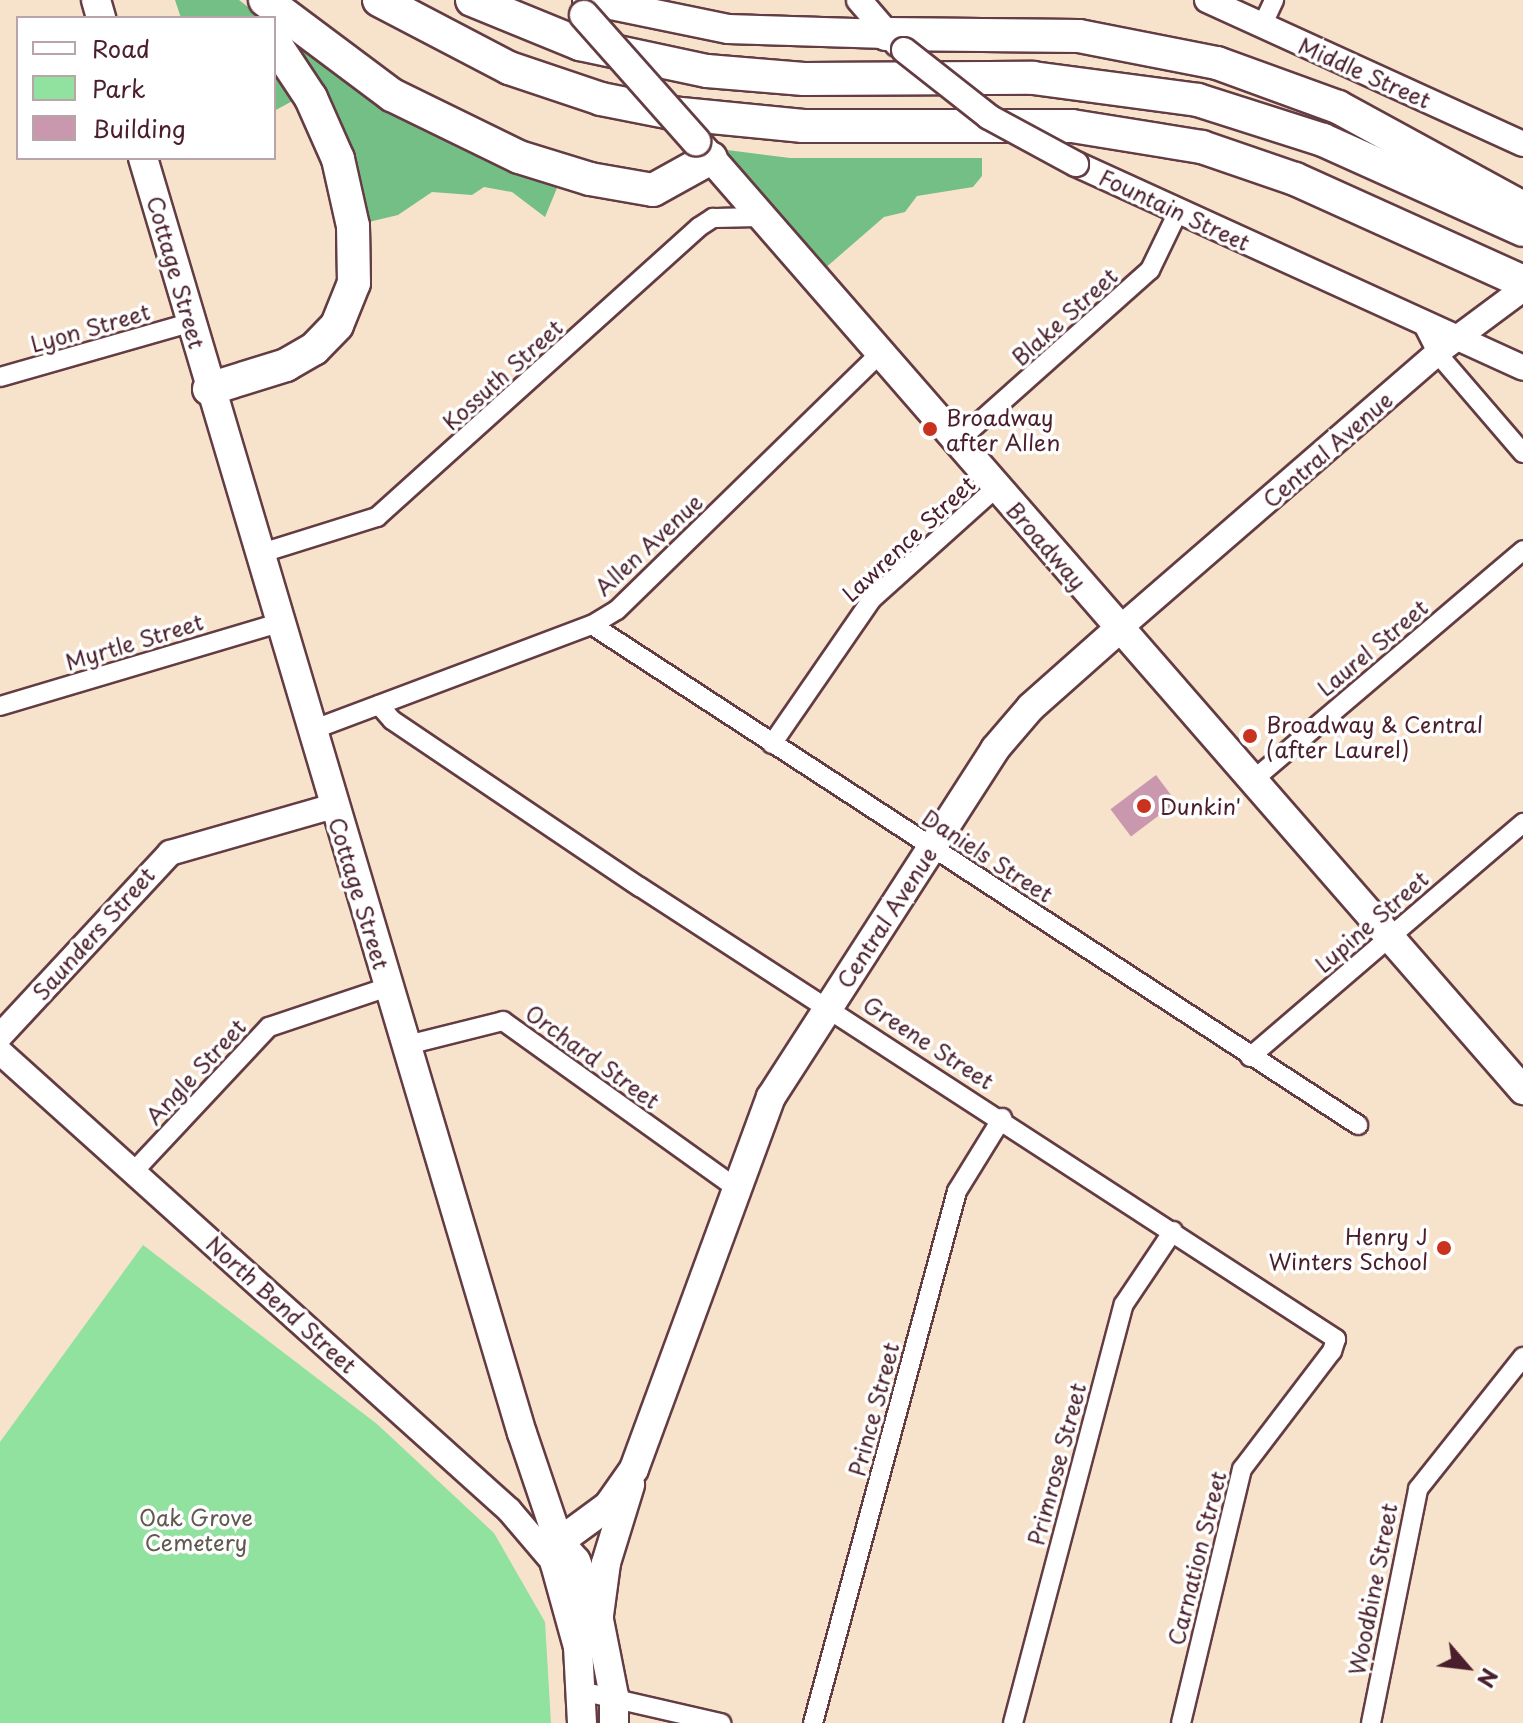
<!DOCTYPE html>
<style>
body{margin:0}
#map{position:relative;width:1523px;height:1723px;overflow:hidden;background:#f7e2cc;font-family:"Playpen Sans",sans-serif}
div>[style]{position:absolute}
.green>*{inset:0;background:#91e19f}
.forest>*{inset:0;background:#74bf86}
.building>*{inset:0;background:#ca98ae;transform-origin:0 0}
.roads{filter:drop-shadow(2px 0 #643c43) drop-shadow(-2px 0 #643c43) drop-shadow(0 2px #643c43) drop-shadow(0 -2px #643c43)}
.street>*{height:18px;margin:-9px;padding:0 9px;transform-origin:9px;border-radius:9px;background:#fff}
.secondary>*{height:24px;margin:-12px;padding:0 12px;transform-origin:12px;border-radius:12px;background:#fff}
.primary>*{height:28px;margin:-14px;padding:0 14px;transform-origin:14px;border-radius:14px;background:#fff}
.highway>*{height:32px;margin:-16px;padding:0 16px;transform-origin:16px;border-radius:16px;background:#fff}
.bridges{filter:drop-shadow(2px 0 #643c43) drop-shadow(-2px 0 #643c43) drop-shadow(0 2px #643c43) drop-shadow(0 -2px #643c43)}
.secondary-bridge>*{height:24px;margin:-12px;padding:0 12px;transform-origin:12px;border-radius:12px;background:#fff}
.primary-bridge>*{height:28px;margin:-14px;padding:0 14px;transform-origin:14px;border-radius:14px;background:#fff}
.dots>*{width:22px;height:22px;translate:-50% -50%;box-sizing:border-box;border:4px solid #fff;border-radius:50%}
span{translate:-50% -50%;white-space:nowrap;text-align:center;line-height:1.15;-webkit-text-stroke:7px #fff;paint-order:stroke}
.street-label{font-size:22px;color:#4a1f2b}
.poi-label{font-size:22px;color:#4a1f2b}
.left{translate:0 -50%;text-align:left}
.right{translate:-100% -50%;text-align:right}
.park-label{font-size:22px;color:#5f594e}
.legend{position:absolute;left:16px;top:16px;width:260px;height:144px;box-sizing:border-box;background:#fff;border:2px solid #b7a5aa;margin:0;padding:10px 14px;list-style:none;font-size:24px;color:#4a1f2b}
.legend li{display:flex;align-items:center;gap:16px;height:40px}
.legend b{width:40px;border:2px solid #b7a5aa}
.north{position:absolute;left:1427px;top:1627px;width:80px;height:80px;-webkit-text-stroke:6px #fff;paint-order:stroke;rotate:118deg;font-size:22px;font-weight:700;line-height:32px;text-align:center;color:#4a1f2b}
.north::after{content:'';display:block;margin:auto;width:28px;height:36px;background:#4a1f2b;clip-path:polygon(50% 0,100% 100%,50% 72%,0 100%)}
</style>
<div id="map">
<div class="green">
<div style="clip-path:polygon(143px 1245px,377px 1424px,494px 1533px,545px 1622px,551px 1723px,0 1723px,0 1442px)"></div>
</div>
<div class="forest">
<div style="clip-path:polygon(175px 0,239px 0,262px 18px,181px 18px)"></div>
<div style="clip-path:polygon(274px 27px,564px 171px,545px 217px,512px 192px,484px 187px,472px 195px,432px 192px,398px 215px,352px 226px,298px 98px,274px 111px)"></div>
<div style="clip-path:polygon(704px 147px,790px 158px,982px 158px,982px 176px,973px 187px,917px 196px,905px 212px,884px 217px,816px 276px)"></div>
</div>
<div class="building">
<div style="left:1156px;top:775px;width:34px;height:57px;rotate:53deg"></div>
</div>
<div class="roads">
<div class="street">
<div style="left:1262px;top:26px;width:29px;rotate:-65deg"></div>
<div style="left:1423px;top:325px;width:31px;rotate:63deg"></div>
<div style="left:1437px;top:353px;width:132px;rotate:49.3deg"></div>
<div style="left:0;top:377px;width:201px;rotate:-15.9deg"></div>
<div style="left:958px;top:441px;width:257px;rotate:-41.7deg"></div>
<div style="left:1150px;top:270px;width:67px;rotate:-64.2deg"></div>
<div style="left:262px;top:553px;width:121px;rotate:-17.4deg"></div>
<div style="left:377px;top:517px;width:433px;rotate:-42deg"></div>
<div style="left:699px;top:227px;width:17px;rotate:-33deg"></div>
<div style="left:713px;top:218px;width:47px;rotate:-1.2deg"></div>
<div style="left:592px;top:625px;width:915px;rotate:33.13deg"></div>
<div style="left:379px;top:705px;width:20px;rotate:49deg"></div>
<div style="left:392px;top:720px;width:299px;rotate:34deg"></div>
<div style="left:640px;top:887px;width:830px;rotate:33deg"></div>
<div style="left:1336px;top:1339px;width:13px;rotate:108deg"></div>
<div style="left:1332px;top:1351px;width:148px;rotate:127.3deg"></div>
<div style="left:1242px;top:1469px;width:261px;rotate:103.5deg"></div>
<div style="left:0;top:706px;width:294px;rotate:-16.6deg"></div>
<div style="left:312px;top:730px;width:299px;rotate:-20.6deg"></div>
<div style="left:592px;top:625px;width:29px;rotate:-31deg"></div>
<div style="left:617px;top:610px;width:368px;rotate:-44.3deg"></div>
<div style="left:772px;top:744px;width:176px;rotate:-55.4deg"></div>
<div style="left:872px;top:599px;width:168px;rotate:-41.9deg"></div>
<div style="left:1252px;top:781px;width:356px;rotate:-40.4deg"></div>
<div style="left:407px;top:1045px;width:99px;rotate:-14deg"></div>
<div style="left:503px;top:1021px;width:287px;rotate:35.6deg"></div>
<div style="left:1250px;top:1057px;width:360px;rotate:-40.6deg"></div>
<div style="left:135px;top:1170px;width:196px;rotate:-46.9deg"></div>
<div style="left:269px;top:1027px;width:126px;rotate:-18.6deg"></div>
<div style="left:581px;top:1691px;width:144px;rotate:12.9deg"></div>
<div style="left:813px;top:1723px;width:551px;rotate:-74.85deg"></div>
<div style="left:957px;top:1191px;width:86px;rotate:-58.3deg"></div>
<div style="left:1013px;top:1723px;width:433px;rotate:-75.2deg"></div>
<div style="left:1124px;top:1304px;width:88px;rotate:-56.1deg"></div>
<div style="left:1371px;top:1723px;width:239px;rotate:-78.6deg"></div>
<div style="left:1418px;top:1489px;width:169px;rotate:-51.5deg"></div>
</div>
<div class="secondary">
<div style="left:859px;top:0;width:58px;rotate:49.2deg"></div>
<div style="left:1207px;top:0;width:347px;rotate:24.5deg"></div>
<div style="left:1076px;top:164px;width:491px;rotate:24.5deg"></div>
<div style="left:1120px;top:628px;width:420px;rotate:-40.9deg"></div>
<div style="left:1437px;top:353px;width:107px;rotate:-36.7deg"></div>
<div style="left:0;top:1036px;width:250px;rotate:-47.1deg"></div>
<div style="left:170px;top:853px;width:171px;rotate:-16deg"></div>
<div style="left:0;top:1052px;width:685px;rotate:41.98deg"></div>
<div style="left:509px;top:1510px;width:71px;rotate:49.6deg"></div>
</div>
<div class="primary">
<div style="left:96px;top:0;width:19px;rotate:74deg"></div>
<div style="left:587px;top:0;width:144px;rotate:11.6deg"></div>
<div style="left:728px;top:29px;width:158px;rotate:1.8deg"></div>
<div style="left:696px;top:141px;width:1259px;rotate:48.93deg"></div>
<div style="left:143px;top:158px;width:1330px;rotate:73.45deg"></div>
<div style="left:522px;top:1433px;width:115px;rotate:71.3deg"></div>
<div style="left:559px;top:1542px;width:25px;rotate:48deg"></div>
<div style="left:576px;top:1561px;width:63px;rotate:68.7deg"></div>
<div style="left:599px;top:1620px;width:77px;rotate:78.8deg"></div>
<div style="left:614px;top:1696px;width:27px;rotate:90deg"></div>
<div style="left:599px;top:1615px;width:52px;rotate:-82.3deg"></div>
<div style="left:606px;top:1563px;width:82px;rotate:-72.9deg"></div>
<div style="left:582px;top:1723px;width:76px;rotate:-93deg"></div>
<div style="left:578px;top:1647px;width:86px;rotate:-105.5deg"></div>
<div style="left:555px;top:1564px;width:22px;rotate:-80deg"></div>
<div style="left:559px;top:1542px;width:61px;rotate:-36.3deg"></div>
<div style="left:608px;top:1506px;width:45px;rotate:-54.9deg"></div>
<div style="left:634px;top:1469px;width:396px;rotate:-69.8deg"></div>
<div style="left:771px;top:1097px;width:414px;rotate:-57.2deg"></div>
<div style="left:995px;top:749px;width:55px;rotate:-49.4deg"></div>
<div style="left:1031px;top:707px;width:119px;rotate:-41.6deg"></div>
</div>
<div class="highway">
<div style="left:265px;top:0;width:159px;rotate:36.8deg"></div>
<div style="left:392px;top:95px;width:141px;rotate:26deg"></div>
<div style="left:519px;top:157px;width:74px;rotate:17.2deg"></div>
<div style="left:590px;top:179px;width:64px;rotate:9.9deg"></div>
<div style="left:653px;top:190px;width:66px;rotate:-28.9deg"></div>
<div style="left:379px;top:0;width:147px;rotate:27.6deg"></div>
<div style="left:509px;top:68px;width:97px;rotate:18.6deg"></div>
<div style="left:601px;top:99px;width:71px;rotate:11.3deg"></div>
<div style="left:671px;top:113px;width:133px;rotate:5.6deg"></div>
<div style="left:803px;top:126px;width:269px"></div>
<div style="left:1072px;top:126px;width:132px;rotate:9.2deg"></div>
<div style="left:1202px;top:147px;width:98px;rotate:19deg"></div>
<div style="left:1295px;top:179px;width:250px;rotate:24.3deg"></div>
<div style="left:472px;top:0;width:117px;rotate:22.2deg"></div>
<div style="left:580px;top:44px;width:130px;rotate:12deg"></div>
<div style="left:707px;top:71px;width:97px;rotate:4.7deg"></div>
<div style="left:804px;top:79px;width:229px;rotate:-0.3deg"></div>
<div style="left:1033px;top:78px;width:166px;rotate:7.6deg"></div>
<div style="left:1198px;top:100px;width:131px;rotate:17.7deg"></div>
<div style="left:1323px;top:140px;width:219px;rotate:24.2deg"></div>
<div style="left:886px;top:34px;width:193px;rotate:0.6deg"></div>
<div style="left:1079px;top:36px;width:141px;rotate:11.1deg"></div>
<div style="left:1217px;top:63px;width:129px;rotate:20deg"></div>
<div style="left:1338px;top:107px;width:211px;rotate:28.6deg"></div>
<div style="left:209px;top:389px;width:81px;rotate:-17.3deg"></div>
<div style="left:286px;top:365px;width:32px;rotate:-30deg"></div>
<div style="left:314px;top:349px;width:33px;rotate:-46deg"></div>
<div style="left:337px;top:325px;width:45px;rotate:-68deg"></div>
<div style="left:354px;top:283px;width:57px;rotate:-91deg"></div>
<div style="left:353px;top:226px;width:69px;rotate:-102.6deg"></div>
<div style="left:338px;top:159px;width:67px;rotate:-113.9deg"></div>
<div style="left:311px;top:98px;width:67px;rotate:-123.5deg"></div>
</div>
</div>
<div class="bridges">
<div class="secondary-bridge">
<div style="left:904px;top:50px;width:108px;rotate:38.2deg"></div>
<div style="left:989px;top:117px;width:99px;rotate:28.4deg"></div>
</div>
<div class="primary-bridge">
<div style="left:584px;top:15px;width:169px;rotate:48.4deg"></div>
</div>
</div>
<div class="dots">
<div style="left:930px;top:429px;background:#c8321e"></div>
<div style="left:1250px;top:736px;background:#c8321e"></div>
<div style="left:1144px;top:806px;background:#c8321e"></div>
<div style="left:1444px;top:1248px;background:#c8321e"></div>
</div>
<div class="street-label">
<span style="left:1365px;top:72px;rotate:24deg">Middle Street</span>
<span style="left:1175px;top:209px;rotate:25deg">Fountain Street</span>
<span style="left:177px;top:272px;rotate:74deg">Cottage Street</span>
<span style="left:1064px;top:316px;rotate:-42deg">Blake Street</span>
<span style="left:90px;top:327px;rotate:-16deg">Lyon Street</span>
<span style="left:502px;top:374px;rotate:-42deg">Kossuth Street</span>
<span style="left:1327px;top:449px;rotate:-41deg">Central Avenue</span>
<span style="left:908px;top:538px;rotate:-43deg">Lawrence Street</span>
<span style="left:648px;top:544px;rotate:-43deg">Allen Avenue</span>
<span style="left:1047px;top:545px;rotate:49deg">Broadway</span>
<span style="left:134px;top:641px;rotate:-17deg">Myrtle Street</span>
<span style="left:1372px;top:647px;rotate:-40deg">Laurel Street</span>
<span style="left:988px;top:855px;rotate:33deg">Daniels Street</span>
<span style="left:360px;top:893px;rotate:73deg">Cottage Street</span>
<span style="left:886px;top:917px;rotate:-57deg">Central Avenue</span>
<span style="left:1371px;top:921px;rotate:-41deg">Lupine Street</span>
<span style="left:93px;top:933px;rotate:-48deg">Saunders Street</span>
<span style="left:929px;top:1042px;rotate:33deg">Greene Street</span>
<span style="left:593px;top:1056px;rotate:36deg">Orchard Street</span>
<span style="left:195px;top:1071px;rotate:-47deg">Angle Street</span>
<span style="left:282px;top:1304px;rotate:42deg">North Bend Street</span>
<span style="left:873px;top:1409px;rotate:-75deg">Prince Street</span>
<span style="left:1056px;top:1464px;rotate:-75deg">Primrose Street</span>
<span style="left:1196px;top:1558px;rotate:-76deg">Carnation Street</span>
<span style="left:1372px;top:1589px;rotate:-79deg">Woodbine Street</span>
</div>
<div class="poi-label">
<span class="left" style="left:946px;top:429px">Broadway<br>after Allen</span>
<span class="left" style="left:1266px;top:736px">Broadway &amp; Central<br>(after Laurel)</span>
<span class="left" style="left:1160px;top:806px">Dunkin'</span>
<span class="right" style="left:1428px;top:1248px">Henry J<br>Winters School</span>
</div>
<div class="park-label">
<span style="left:196px;top:1529px">Oak Grove<br>Cemetery</span>
</div>
<ul class="legend">
<li><b style="height:10px;background:#fff"></b>Road</li>
<li><b style="height:22px;background:#91e19f"></b>Park</li>
<li><b style="height:22px;background:#ca98ae"></b>Building</li>
</ul>
<div class="north">N</div>
</div>
